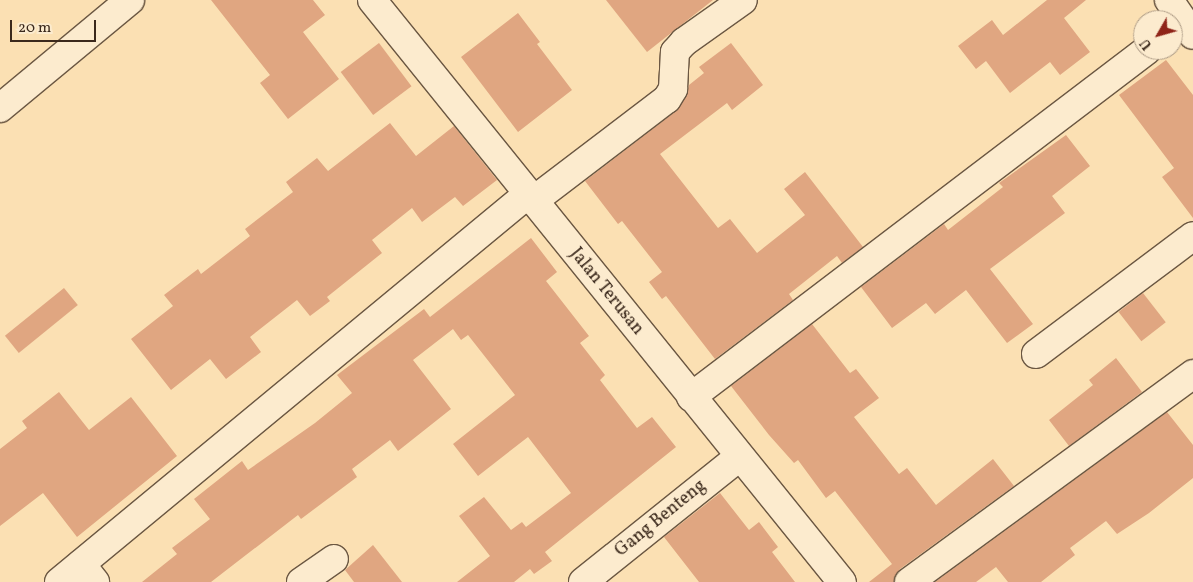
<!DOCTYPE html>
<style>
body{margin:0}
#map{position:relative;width:1193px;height:582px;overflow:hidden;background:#fbe0b3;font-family:Vollkorn,serif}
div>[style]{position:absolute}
.building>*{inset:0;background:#e0a681;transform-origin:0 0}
.roads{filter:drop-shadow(1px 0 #6b5742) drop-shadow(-1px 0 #6b5742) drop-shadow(0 1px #6b5742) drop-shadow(0 -1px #6b5742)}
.street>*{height:28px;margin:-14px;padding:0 14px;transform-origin:14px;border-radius:14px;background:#fcebce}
span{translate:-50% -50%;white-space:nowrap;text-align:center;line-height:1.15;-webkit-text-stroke:4px #fcebce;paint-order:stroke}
.street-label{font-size:18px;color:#3b291c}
.north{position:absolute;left:1133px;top:10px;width:50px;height:50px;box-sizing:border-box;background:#fcebce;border:1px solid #af9d87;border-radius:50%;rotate:232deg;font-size:14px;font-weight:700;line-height:20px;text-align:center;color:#3b291c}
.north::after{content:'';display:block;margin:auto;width:18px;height:22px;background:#8f2418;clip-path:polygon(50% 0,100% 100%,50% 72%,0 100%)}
.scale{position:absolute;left:10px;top:20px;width:86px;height:22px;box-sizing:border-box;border:2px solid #3b291c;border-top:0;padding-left:6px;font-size:15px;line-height:18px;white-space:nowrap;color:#3b291c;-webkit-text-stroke:4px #fcebce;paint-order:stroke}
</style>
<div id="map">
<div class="building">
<div style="clip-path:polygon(211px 0,313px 0,325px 15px,303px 32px,339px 79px,288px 119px,260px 83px,270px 75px)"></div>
<div style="clip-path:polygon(606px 0,713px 0,647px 52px)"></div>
<div style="clip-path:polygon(1047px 0,1086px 0,1064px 18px,1090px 52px,1060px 75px,1050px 62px,1010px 93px,986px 61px,976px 69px,958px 46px,992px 20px,1003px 35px)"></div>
<div style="clip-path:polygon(518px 13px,540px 42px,537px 44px,572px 90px,518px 132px,461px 57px)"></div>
<div style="left:379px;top:43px;width:54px;height:48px;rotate:53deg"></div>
<div style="clip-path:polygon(731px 43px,763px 85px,732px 110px,727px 103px,660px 154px,718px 228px,730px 219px,757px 253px,805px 215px,784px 189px,805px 172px,863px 247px,842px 263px,837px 256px,789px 294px,793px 300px,715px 359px,666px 296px,662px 299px,649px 282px,662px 272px,622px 221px,618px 224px,585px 181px,676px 111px,686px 97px,689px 85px,704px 73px,699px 67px)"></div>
<div style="clip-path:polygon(1166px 60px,1193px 95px,1193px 218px,1162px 177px,1174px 168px,1119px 95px)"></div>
<div style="clip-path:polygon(390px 123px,416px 156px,454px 126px,497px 180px,463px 206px,455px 197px,422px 222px,412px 208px,372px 240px,382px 253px,327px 297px,330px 301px,310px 316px,297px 300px,250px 337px,261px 352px,226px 379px,210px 359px,171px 390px,131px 339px,173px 306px,164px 295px,198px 269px,201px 274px,250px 236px,245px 229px,293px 192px,286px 182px,317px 158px,328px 171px)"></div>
<div style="clip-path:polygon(1066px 135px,1090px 166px,1052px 196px,1065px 213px,990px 269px,1033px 324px,1007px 343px,966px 290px,935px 314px,926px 303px,892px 328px,861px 287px,944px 224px,948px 230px,1003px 187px,999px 183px)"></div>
<div style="clip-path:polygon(531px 238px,557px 272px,546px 281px,589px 336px,580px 343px,605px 375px,600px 380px,637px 428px,652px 417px,676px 447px,545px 552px,552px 561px,534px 574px,530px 569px,514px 582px,457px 582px,490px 556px,459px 516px,484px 497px,511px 530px,522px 522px,526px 527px,571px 493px,528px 437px,478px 476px,453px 444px,515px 395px,468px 335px,461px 340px,453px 329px,413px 360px,451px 409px,398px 451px,390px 440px,352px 469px,357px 477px,301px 519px,298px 515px,211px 582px,142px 582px,177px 554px,172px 548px,210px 519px,194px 499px,242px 461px,248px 470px,315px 423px,352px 393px,337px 375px,424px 309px,430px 317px)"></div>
<div style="left:64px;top:288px;width:22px;height:76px;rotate:51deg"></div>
<div style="left:1143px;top:293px;width:37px;height:31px;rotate:52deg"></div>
<div style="clip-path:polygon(812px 324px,850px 373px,856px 369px,879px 398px,854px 417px,899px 474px,907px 468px,936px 505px,993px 459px,1014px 486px,900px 569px,894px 582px,869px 582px,892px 564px,835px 491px,826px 498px,798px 460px,794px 463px,769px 435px,731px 386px)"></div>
<div style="clip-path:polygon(1116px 358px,1142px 392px,1069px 446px,1049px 420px,1093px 385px,1089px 380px)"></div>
<div style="clip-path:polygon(59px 392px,89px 430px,131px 397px,177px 456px,77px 537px,43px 493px,0 526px,0 449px,27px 428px,22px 421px)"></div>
<div style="clip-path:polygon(1167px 412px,1193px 445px,1193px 478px,1149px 513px,1117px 534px,1106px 521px,1070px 548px,1075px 555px,1041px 582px,1008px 582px,996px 567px,976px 582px,935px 582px)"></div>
<div style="clip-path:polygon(720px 493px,749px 530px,759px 522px,778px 547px,772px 552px,795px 582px,699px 582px,664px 537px)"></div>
<div style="clip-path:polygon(373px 545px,402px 582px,354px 582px,345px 570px)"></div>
</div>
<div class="roads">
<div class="street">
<div style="left:372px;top:0;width:748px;rotate:51.08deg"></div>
<div style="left:1169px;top:0;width:42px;rotate:55.6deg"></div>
<div style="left:0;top:108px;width:169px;rotate:-39.7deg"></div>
<div style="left:533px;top:201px;width:168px;rotate:-37.3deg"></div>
<div style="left:667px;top:99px;width:12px;rotate:-59deg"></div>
<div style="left:673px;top:89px;width:37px;rotate:-87deg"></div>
<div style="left:675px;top:52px;width:13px;rotate:-48deg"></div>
<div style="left:684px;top:42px;width:72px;rotate:-35.4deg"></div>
<div style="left:1036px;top:354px;width:196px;rotate:-36.9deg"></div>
<div style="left:691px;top:397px;width:573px;rotate:-37.27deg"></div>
<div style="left:81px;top:564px;width:23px;rotate:52deg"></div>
<div style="left:59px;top:582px;width:609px;rotate:-39.6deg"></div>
<div style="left:301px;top:582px;width:40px;rotate:-34.9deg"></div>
<div style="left:583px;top:582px;width:200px;rotate:-38.7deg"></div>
<div style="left:909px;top:582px;width:352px;rotate:-36.2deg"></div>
</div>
</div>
<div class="street-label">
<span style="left:606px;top:292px;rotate:51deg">Jalan Terusan</span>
<span style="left:661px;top:519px;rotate:-39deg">Gang Benteng</span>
</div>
<div class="north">U</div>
<div class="scale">20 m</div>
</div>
